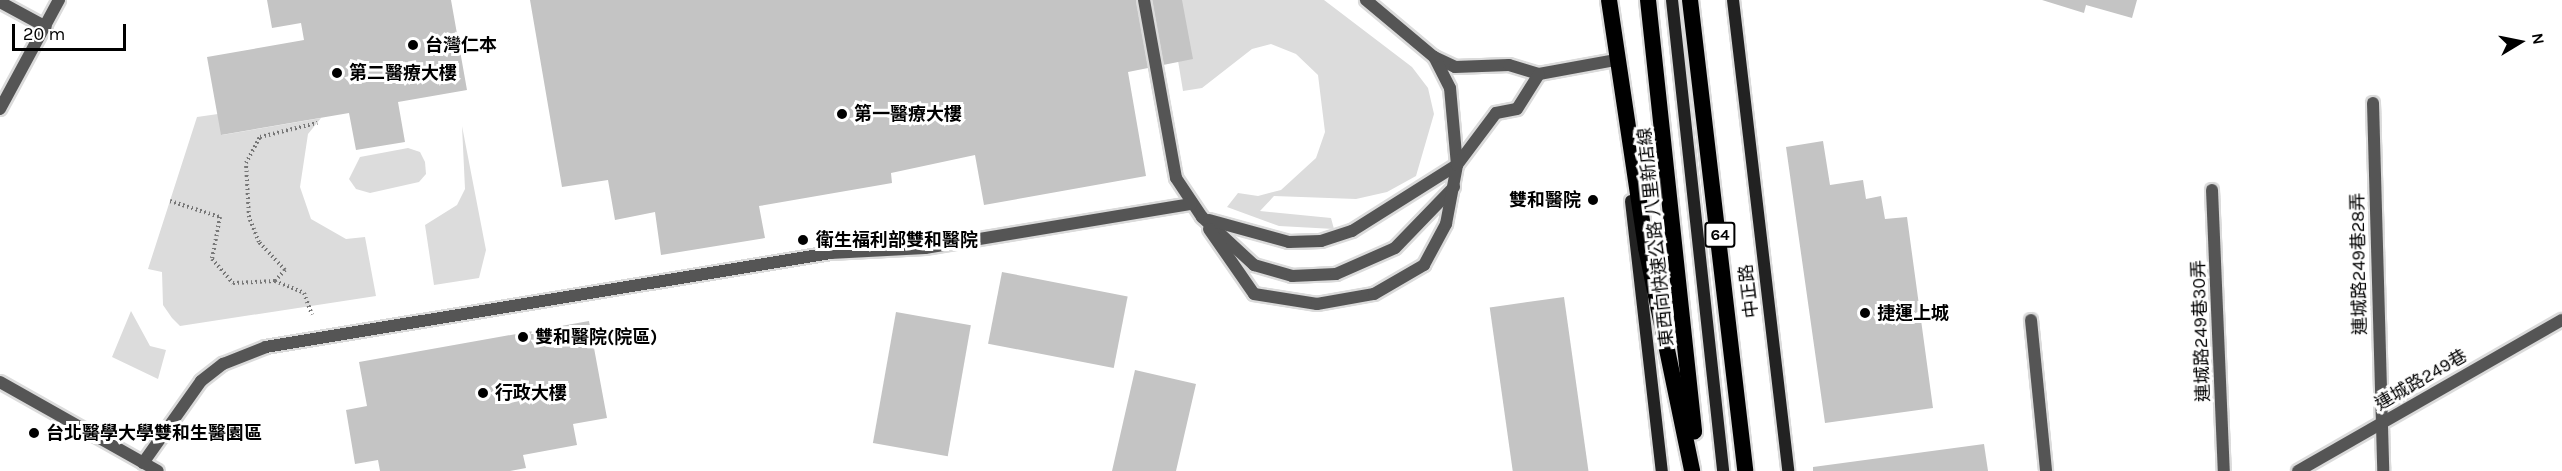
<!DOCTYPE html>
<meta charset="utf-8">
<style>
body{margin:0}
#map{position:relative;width:2562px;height:471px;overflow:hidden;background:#fff;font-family:Karla,"Noto Sans TC",sans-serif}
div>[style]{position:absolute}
.green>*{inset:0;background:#dcdcdc}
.building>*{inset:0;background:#c4c4c4;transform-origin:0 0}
.path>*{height:4px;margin-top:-2px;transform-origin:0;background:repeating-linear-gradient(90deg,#777 0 1.5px,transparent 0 4.5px)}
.roads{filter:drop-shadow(2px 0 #dbdbdb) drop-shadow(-2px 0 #dbdbdb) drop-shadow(0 2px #dbdbdb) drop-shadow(0 -2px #dbdbdb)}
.service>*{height:12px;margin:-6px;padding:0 6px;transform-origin:6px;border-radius:6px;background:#555}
.tertiary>*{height:12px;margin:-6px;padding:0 6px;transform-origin:6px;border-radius:6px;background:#555}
.secondary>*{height:12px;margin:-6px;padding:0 6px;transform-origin:6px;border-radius:6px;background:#222}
.trunk>*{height:16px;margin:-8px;padding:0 8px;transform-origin:8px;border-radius:8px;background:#000}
.dots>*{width:16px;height:16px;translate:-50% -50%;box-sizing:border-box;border:3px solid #fff;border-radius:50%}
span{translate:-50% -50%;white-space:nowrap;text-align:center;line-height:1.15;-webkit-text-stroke:6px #fff;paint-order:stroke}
.shield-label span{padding:2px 4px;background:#fff;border:2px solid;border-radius:4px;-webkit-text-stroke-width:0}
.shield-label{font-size:16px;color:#000;font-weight:700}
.poi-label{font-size:18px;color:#000;font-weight:700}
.left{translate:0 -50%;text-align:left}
.right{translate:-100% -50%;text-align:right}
.street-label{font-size:18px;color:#000}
.north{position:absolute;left:2490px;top:12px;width:60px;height:60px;-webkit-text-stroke:4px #fff;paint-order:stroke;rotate:80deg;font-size:16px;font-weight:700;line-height:24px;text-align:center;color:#000}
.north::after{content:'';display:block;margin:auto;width:21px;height:27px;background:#000;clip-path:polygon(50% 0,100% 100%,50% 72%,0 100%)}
.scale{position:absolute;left:12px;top:24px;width:114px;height:27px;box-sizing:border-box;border:3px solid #000;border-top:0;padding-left:8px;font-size:18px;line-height:21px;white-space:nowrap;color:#000;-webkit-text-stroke:4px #fff;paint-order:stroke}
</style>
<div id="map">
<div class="green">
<div style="clip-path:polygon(1168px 0,1324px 0,1412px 67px,1428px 88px,1434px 114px,1416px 176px,1387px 192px,1356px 199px,1274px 196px,1260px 211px,1331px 218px,1334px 229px,1279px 226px,1227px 207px,1238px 193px,1258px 196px,1281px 190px,1316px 158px,1325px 132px,1318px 75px,1296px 54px,1271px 44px,1252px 49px,1202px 88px,1183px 91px)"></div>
<div style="clip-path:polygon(218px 114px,222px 135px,321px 118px,308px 134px,300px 187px,311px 219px,346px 239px,365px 237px,376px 296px,180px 326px,172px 318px,163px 305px,162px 272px,148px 269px,197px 117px)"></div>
<div style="clip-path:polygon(462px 126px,486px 250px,479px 278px,434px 285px,425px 225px,457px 205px,465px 189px)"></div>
<div style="clip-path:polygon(408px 148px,420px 152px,425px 162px,426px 174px,419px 182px,370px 193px,356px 189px,349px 179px,360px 157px)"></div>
<div style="clip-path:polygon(131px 311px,150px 346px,166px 350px,158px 379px,112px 357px)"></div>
</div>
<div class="building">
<div style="clip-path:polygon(267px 0,451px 0,467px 90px,398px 102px,405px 142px,356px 150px,349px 113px,221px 135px,207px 57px,304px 40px,301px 23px,272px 28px)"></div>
<div style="clip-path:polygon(530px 0,1182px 0,1193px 59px,1128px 72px,1146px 176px,984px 205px,975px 155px,891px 173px,892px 183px,759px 206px,765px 238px,661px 255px,655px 212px,615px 220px,608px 180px,562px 187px)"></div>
<div style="clip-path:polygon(2042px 0,2137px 0,2132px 18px,2086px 5px,2084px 13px)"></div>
<div style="clip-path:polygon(1823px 141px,1830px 185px,1863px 180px,1866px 199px,1881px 196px,1885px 219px,1907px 217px,1933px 408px,1825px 423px,1786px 147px)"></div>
<div style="left:1002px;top:272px;width:128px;height:73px;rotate:11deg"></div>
<div style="left:1564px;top:297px;width:176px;height:75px;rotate:82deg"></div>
<div style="left:896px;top:312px;width:76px;height:133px;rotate:10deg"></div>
<div style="clip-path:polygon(589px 321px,607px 418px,573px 424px,577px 445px,523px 455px,526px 468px,510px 471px,380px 471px,378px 460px,355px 464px,346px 410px,367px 406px,359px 362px)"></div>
<div style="clip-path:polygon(1135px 370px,1196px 384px,1176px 471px,1112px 471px)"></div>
<div style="clip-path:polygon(1984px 444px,1988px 471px,1813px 471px,1813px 467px)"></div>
</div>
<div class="path">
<div style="left:170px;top:201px;width:52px;rotate:17.7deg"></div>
<div style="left:220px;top:217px;width:43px;rotate:100.8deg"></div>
<div style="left:212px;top:259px;width:32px;rotate:49deg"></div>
<div style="left:233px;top:283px;width:42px;rotate:-2.7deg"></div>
<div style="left:275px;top:281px;width:15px;rotate:-48deg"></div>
<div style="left:285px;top:270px;width:38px;rotate:-133deg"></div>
<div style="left:259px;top:242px;width:27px;rotate:-112deg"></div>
<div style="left:249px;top:217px;width:54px;rotate:-93.2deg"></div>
<div style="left:246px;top:163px;width:30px;rotate:-62deg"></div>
<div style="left:260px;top:137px;width:59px;rotate:-13.8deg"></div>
<div style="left:275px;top:281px;width:31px;rotate:22deg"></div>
<div style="left:304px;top:293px;width:23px;rotate:70deg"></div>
</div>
<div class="roads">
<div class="service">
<div style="left:1144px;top:0;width:181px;rotate:79.8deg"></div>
<div style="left:1176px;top:178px;width:47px;rotate:56.3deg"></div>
<div style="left:1202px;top:217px;width:71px;rotate:42.7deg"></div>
<div style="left:1254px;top:265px;width:40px;rotate:16deg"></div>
<div style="left:1292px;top:276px;width:44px;rotate:-2.6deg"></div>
<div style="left:1336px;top:274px;width:64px;rotate:-23.8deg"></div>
<div style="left:1395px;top:248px;width:85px;rotate:-46deg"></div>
<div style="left:0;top:2px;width:52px;rotate:28.5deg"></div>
<div style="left:1434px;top:57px;width:23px;rotate:25deg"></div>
<div style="left:1455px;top:67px;width:54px;rotate:-2.1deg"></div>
<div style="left:1509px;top:65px;width:31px;rotate:17deg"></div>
<div style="left:1539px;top:74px;width:77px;rotate:-10.4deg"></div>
<div style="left:2373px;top:103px;width:368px;rotate:88.4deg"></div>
<div style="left:0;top:109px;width:124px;rotate:-61.6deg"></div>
<div style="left:2212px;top:190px;width:281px;rotate:87.6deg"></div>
<div style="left:1209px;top:220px;width:83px;rotate:15.4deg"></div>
<div style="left:1289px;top:242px;width:32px;rotate:-2deg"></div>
<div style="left:1321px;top:241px;width:33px;rotate:-18deg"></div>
<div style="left:1352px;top:231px;width:124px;rotate:-32.2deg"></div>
<div style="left:1457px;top:165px;width:77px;rotate:-95.2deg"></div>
<div style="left:1450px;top:88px;width:35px;rotate:-117deg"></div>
<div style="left:1434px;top:57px;width:89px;rotate:-140deg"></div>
<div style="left:1209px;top:229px;width:79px;rotate:55.3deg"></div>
<div style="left:1254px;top:294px;width:64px;rotate:9deg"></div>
<div style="left:1317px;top:304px;width:58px;rotate:-10deg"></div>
<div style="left:1374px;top:294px;width:58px;rotate:-30.1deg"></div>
<div style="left:1424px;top:265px;width:47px;rotate:-61.8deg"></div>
<div style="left:1446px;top:224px;width:60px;rotate:-79.4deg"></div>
<div style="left:1457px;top:165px;width:65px;rotate:-53.1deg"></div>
<div style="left:1496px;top:113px;width:21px;rotate:-11deg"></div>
<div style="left:1517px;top:109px;width:41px;rotate:-57.8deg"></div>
<div style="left:2031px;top:320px;width:152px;rotate:84.3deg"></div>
<div style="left:143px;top:463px;width:100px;rotate:-54.7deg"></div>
<div style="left:201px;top:381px;width:28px;rotate:-38deg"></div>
<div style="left:223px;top:364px;width:46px;rotate:-21.6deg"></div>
<div style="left:266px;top:347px;width:572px;rotate:-9.46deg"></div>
<div style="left:830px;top:253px;width:95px;rotate:-3deg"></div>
<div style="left:925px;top:248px;width:270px;rotate:-9.4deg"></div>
<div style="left:2298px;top:471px;width:304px;rotate:-29.8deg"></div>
</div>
<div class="tertiary">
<div style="left:0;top:382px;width:181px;rotate:29.4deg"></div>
</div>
<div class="secondary">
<div style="left:1672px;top:0;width:474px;rotate:83.8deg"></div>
<div style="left:1733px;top:0;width:474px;rotate:83.3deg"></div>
<div style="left:1631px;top:201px;width:272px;rotate:83.5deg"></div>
</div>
<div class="trunk">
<div style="left:1609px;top:0;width:251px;rotate:81.5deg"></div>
<div style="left:1646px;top:248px;width:228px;rotate:78.3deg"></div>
<div style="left:1648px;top:0;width:434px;rotate:83.9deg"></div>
<div style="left:1690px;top:0;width:474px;rotate:83.3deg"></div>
</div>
</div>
<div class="dots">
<div style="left:413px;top:45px;background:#000"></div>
<div style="left:337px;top:73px;background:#000"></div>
<div style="left:842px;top:114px;background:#000"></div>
<div style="left:1593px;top:200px;background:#000"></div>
<div style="left:803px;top:240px;background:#000"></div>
<div style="left:1865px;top:313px;background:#000"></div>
<div style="left:523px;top:337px;background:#000"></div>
<div style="left:483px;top:393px;background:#000"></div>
<div style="left:34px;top:433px;background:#000"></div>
</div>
<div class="shield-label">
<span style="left:1720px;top:235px">64</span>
</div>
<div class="poi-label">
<span class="left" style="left:425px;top:45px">台灣仁本</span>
<span class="left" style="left:349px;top:73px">第二醫療大樓</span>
<span class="left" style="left:854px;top:114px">第一醫療大樓</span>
<span class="right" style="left:1581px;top:200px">雙和醫院</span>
<span class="left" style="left:816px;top:240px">衛生福利部雙和醫院</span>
<span class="left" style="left:1877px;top:313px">捷運上城</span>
<span class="left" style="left:535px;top:337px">雙和醫院(院區)</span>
<span class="left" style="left:495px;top:393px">行政大樓</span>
<span class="left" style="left:46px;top:433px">台北醫學大學雙和生醫園區</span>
</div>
<div class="street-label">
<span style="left:1656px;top:237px;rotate:-96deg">東西向快速公路 八里新店線</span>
<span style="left:2359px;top:264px;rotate:-91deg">連城路249巷28弄</span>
<span style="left:1749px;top:291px;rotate:-97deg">中正路</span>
<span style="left:2201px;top:331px;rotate:-92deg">連城路249巷30弄</span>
<span style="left:2421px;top:380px;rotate:-30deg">連城路249巷</span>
</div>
<div class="north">N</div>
<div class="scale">20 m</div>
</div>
